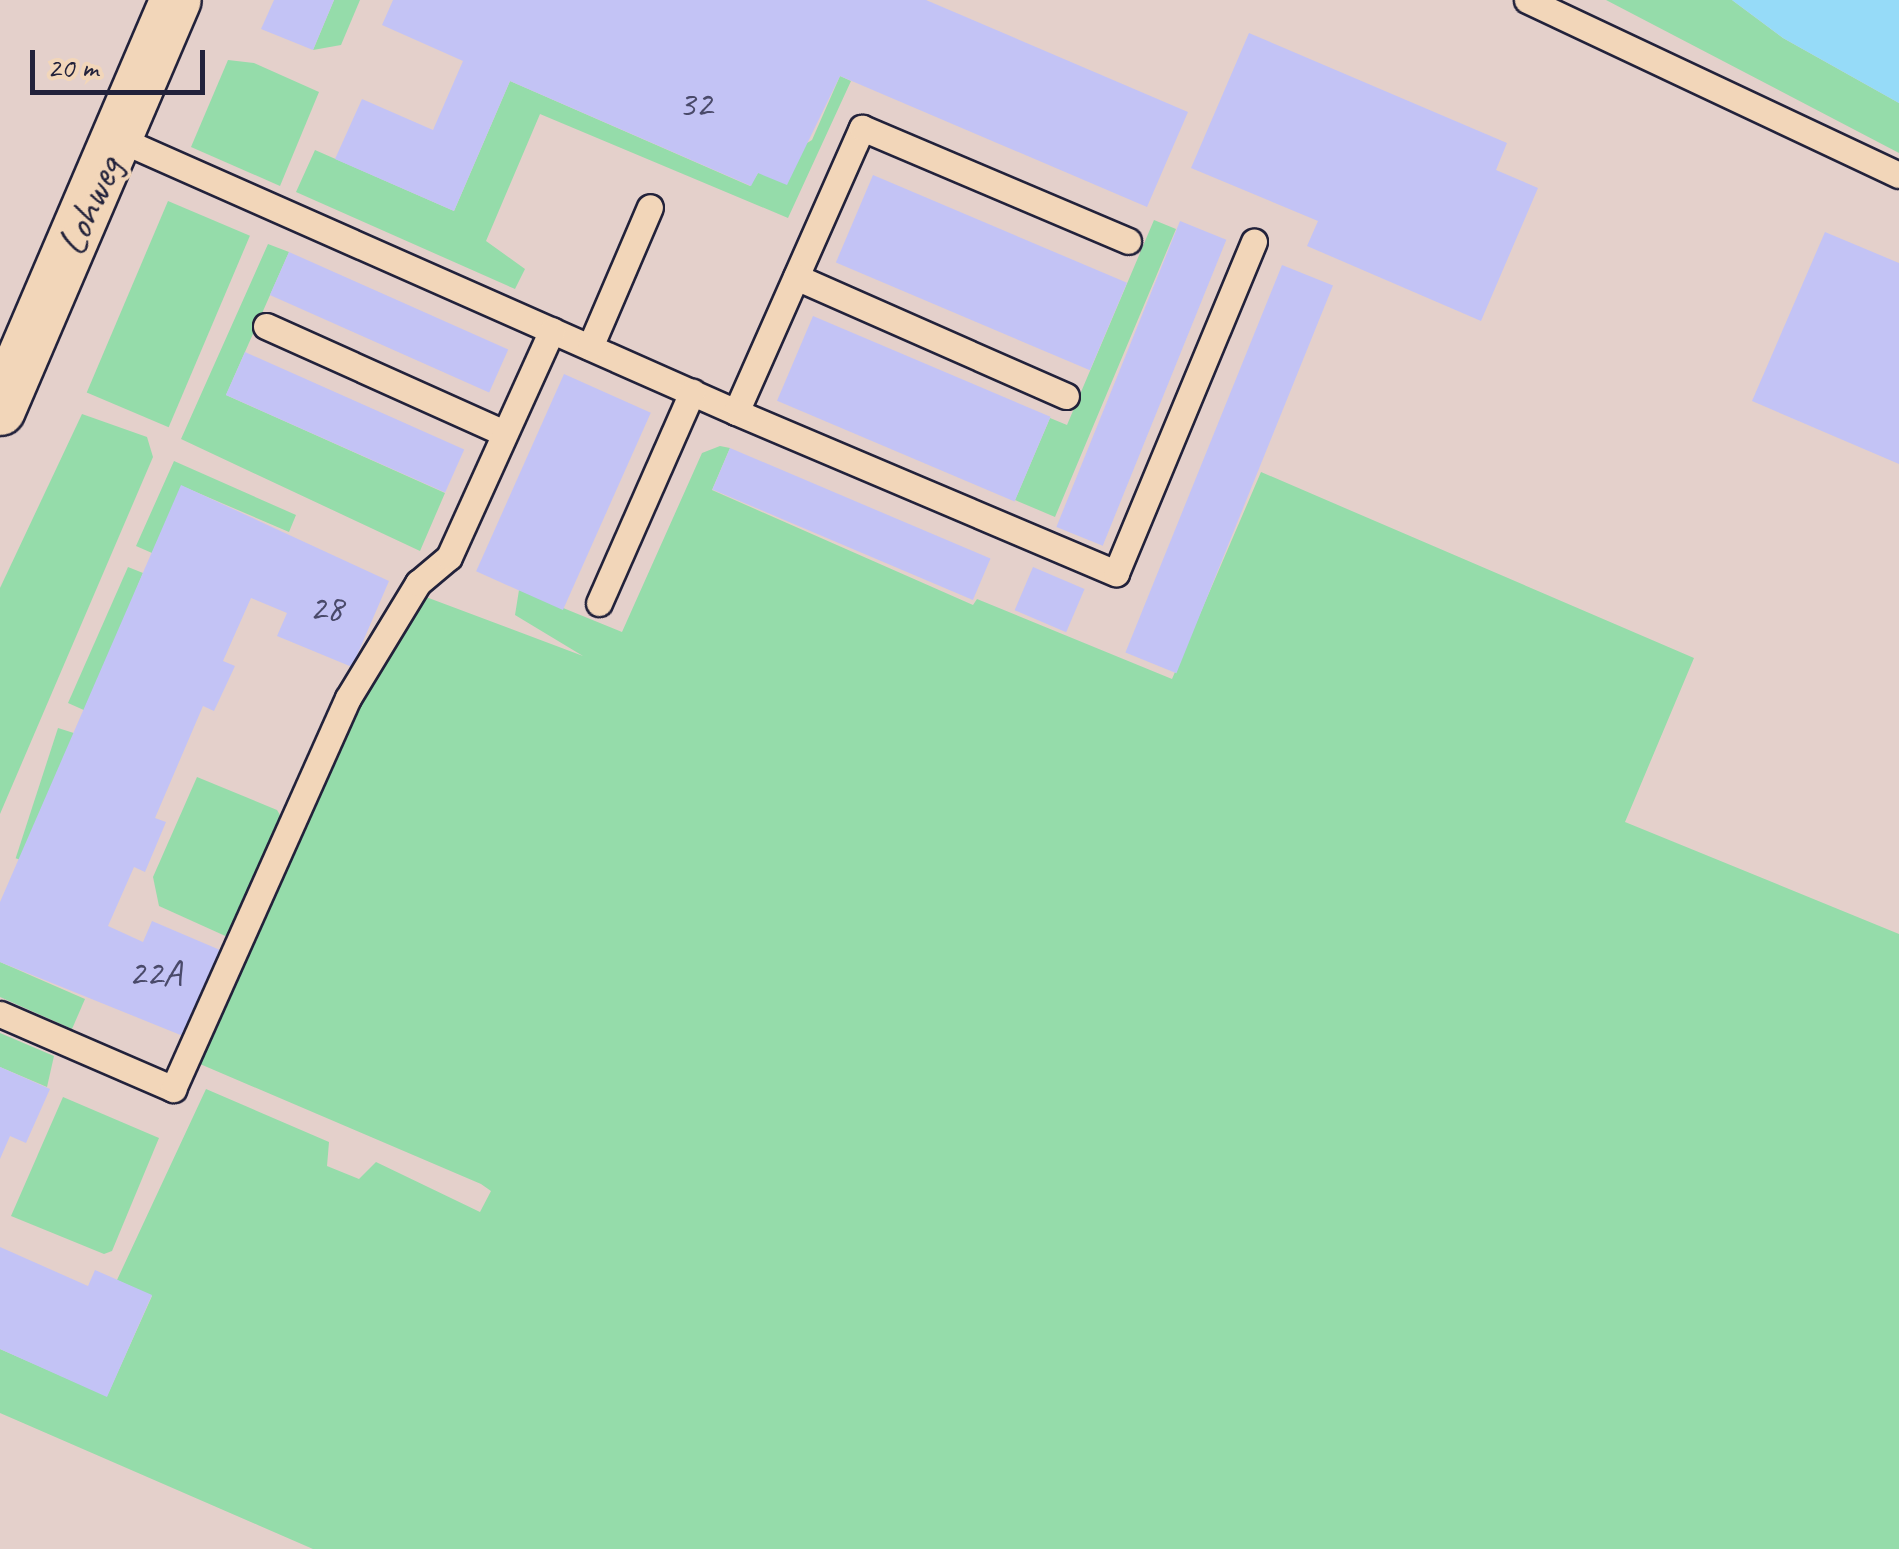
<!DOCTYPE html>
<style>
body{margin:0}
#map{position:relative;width:1899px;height:1549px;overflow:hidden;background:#e4d0cb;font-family:Caveat,sans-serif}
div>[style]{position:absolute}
.green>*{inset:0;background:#95dcaa;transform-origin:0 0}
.water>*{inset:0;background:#96dbf8}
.building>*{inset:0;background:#c3c3f5;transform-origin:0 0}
.roads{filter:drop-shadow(2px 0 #22223b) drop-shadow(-2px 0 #22223b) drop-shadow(0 2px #22223b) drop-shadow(0 -2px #22223b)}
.lane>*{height:25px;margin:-12.5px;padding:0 12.5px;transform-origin:12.5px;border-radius:12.5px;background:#f2d6b9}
.street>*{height:50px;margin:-25px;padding:0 25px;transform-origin:25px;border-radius:25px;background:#f2d6b9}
span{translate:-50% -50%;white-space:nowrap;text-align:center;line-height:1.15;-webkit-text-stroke:8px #f2d6b9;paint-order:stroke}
.number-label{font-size:38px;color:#4a4a6a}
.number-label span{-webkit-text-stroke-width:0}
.street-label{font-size:42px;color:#22223b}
.scale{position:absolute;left:30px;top:50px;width:175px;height:45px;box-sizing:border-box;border:5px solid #22223b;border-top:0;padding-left:12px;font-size:30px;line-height:35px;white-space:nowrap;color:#22223b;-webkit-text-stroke:8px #f2d6b9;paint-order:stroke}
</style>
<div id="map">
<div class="green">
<div style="clip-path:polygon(334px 0,360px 0,341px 45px,313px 50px)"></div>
<div style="clip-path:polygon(1606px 0,1732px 0,1783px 38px,1899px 103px,1899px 153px)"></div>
<div style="clip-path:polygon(228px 60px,254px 63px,319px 92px,280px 186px,191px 147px)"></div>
<div style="clip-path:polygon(840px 76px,851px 81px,788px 218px,540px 114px,486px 241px,525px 269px,515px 289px,296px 192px,315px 150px,454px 211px,510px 81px,750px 186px,758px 173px,812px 140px)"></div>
<div style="left:168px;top:201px;width:89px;height:208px;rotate:23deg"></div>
<div style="clip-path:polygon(1154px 220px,1176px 229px,1055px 517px,1015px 500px,1050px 418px,1067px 425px)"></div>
<div style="clip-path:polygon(268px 244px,289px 252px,226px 395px,445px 493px,420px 551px,181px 439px)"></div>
<div style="clip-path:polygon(82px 414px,147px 437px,153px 457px,0 814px,0 588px)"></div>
<div style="clip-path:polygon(720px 446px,730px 448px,712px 490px,973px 605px,977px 599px,1172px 679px,1261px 472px,1694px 658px,1625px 822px,1899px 934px,1899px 1549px,313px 1549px,0 1413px,0 1349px,107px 1396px,152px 1296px,117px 1280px,206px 1089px,329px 1142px,327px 1166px,359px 1179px,376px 1162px,480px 1212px,491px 1191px,481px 1184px,200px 1064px,357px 708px,426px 597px,583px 656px,515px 615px,519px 590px,622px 632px,702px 453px)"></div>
<div style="clip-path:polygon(174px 461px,296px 515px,289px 532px,182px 486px,152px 553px,136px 546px)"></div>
<div style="clip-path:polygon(128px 567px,143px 573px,86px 711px,68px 703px)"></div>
<div style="left:58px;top:728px;width:19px;height:137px;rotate:18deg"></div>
<div style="clip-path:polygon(197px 777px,277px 810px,283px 820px,232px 939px,159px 906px,153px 877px)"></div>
<div style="clip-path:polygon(0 962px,85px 999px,72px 1029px,0 997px)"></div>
<div style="clip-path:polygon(0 1033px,54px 1056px,47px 1087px,0 1067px)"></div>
<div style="clip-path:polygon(63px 1097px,159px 1138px,112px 1251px,104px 1254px,11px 1216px)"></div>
</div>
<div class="water">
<div style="clip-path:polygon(1732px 0,1899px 0,1899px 103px,1783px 38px)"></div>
</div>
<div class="building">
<div style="clip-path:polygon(274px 0,334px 0,313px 50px,261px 29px)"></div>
<div style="clip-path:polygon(393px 0,926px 0,1188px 112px,1147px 207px,840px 76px,787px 185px,758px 173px,751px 186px,510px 81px,454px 211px,335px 159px,362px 99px,433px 130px,463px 61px,382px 25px)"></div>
<div style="clip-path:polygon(1249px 33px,1507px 143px,1496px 170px,1538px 188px,1481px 321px,1307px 246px,1318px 221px,1191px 168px)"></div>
<div style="left:873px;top:175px;width:276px;height:95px;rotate:23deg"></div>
<div style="left:1180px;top:221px;width:50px;height:330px;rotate:22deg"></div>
<div style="clip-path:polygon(1825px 232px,1899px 263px,1899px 464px,1752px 401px)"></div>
<div style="left:289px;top:252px;width:240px;height:47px;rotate:24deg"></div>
<div style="left:1282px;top:265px;width:55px;height:418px;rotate:22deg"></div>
<div style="left:813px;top:316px;width:258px;height:92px;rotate:23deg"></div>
<div style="left:245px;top:352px;width:240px;height:47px;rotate:24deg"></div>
<div style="left:564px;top:374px;width:95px;height:216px;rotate:24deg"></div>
<div style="left:730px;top:448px;width:283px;height:45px;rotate:23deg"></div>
<div style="clip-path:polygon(181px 485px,389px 581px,352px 667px,277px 636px,287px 613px,251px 598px,223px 661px,235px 666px,214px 711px,203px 706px,155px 818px,166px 822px,145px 872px,134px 867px,108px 926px,143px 942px,152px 921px,220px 950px,183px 1036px,0 962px,0 902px)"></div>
<div style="left:1033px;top:567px;width:56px;height:47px;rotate:23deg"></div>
<div style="clip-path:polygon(0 1067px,50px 1089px,26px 1143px,10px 1136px,0 1159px)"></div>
<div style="clip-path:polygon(0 1247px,88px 1286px,95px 1270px,152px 1295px,107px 1397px,0 1349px)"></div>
</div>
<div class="roads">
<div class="lane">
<div style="left:1527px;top:0;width:411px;rotate:25.2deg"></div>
<div style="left:119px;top:139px;width:675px;rotate:23.87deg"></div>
<div style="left:736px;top:412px;width:311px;rotate:-66.1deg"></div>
<div style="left:862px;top:128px;width:289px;rotate:23deg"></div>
<div style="left:796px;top:277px;width:295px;rotate:23.8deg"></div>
<div style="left:266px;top:326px;width:261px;rotate:24.2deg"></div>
<div style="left:590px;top:347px;width:152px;rotate:-66.8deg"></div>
<div style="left:736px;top:412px;width:413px;rotate:23deg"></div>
<div style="left:1116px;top:573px;width:359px;rotate:-67.4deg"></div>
<div style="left:599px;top:603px;width:231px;rotate:-66.2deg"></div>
<div style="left:0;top:1014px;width:189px;rotate:23.4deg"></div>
<div style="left:173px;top:1089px;width:428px;rotate:-65.9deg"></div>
<div style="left:348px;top:698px;width:135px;rotate:-58.7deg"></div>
<div style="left:418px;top:583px;width:40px;rotate:-40deg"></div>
<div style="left:449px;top:557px;width:249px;rotate:-65.6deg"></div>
</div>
<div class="street">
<div style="left:0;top:410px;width:446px;rotate:-66.8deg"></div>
</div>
</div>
<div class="number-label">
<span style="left:695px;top:104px">32</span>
<span style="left:326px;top:608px">28</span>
<span style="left:155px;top:973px">22A</span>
</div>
<div class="street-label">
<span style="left:90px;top:206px;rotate:-66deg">Lohweg</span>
</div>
<div class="scale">20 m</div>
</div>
